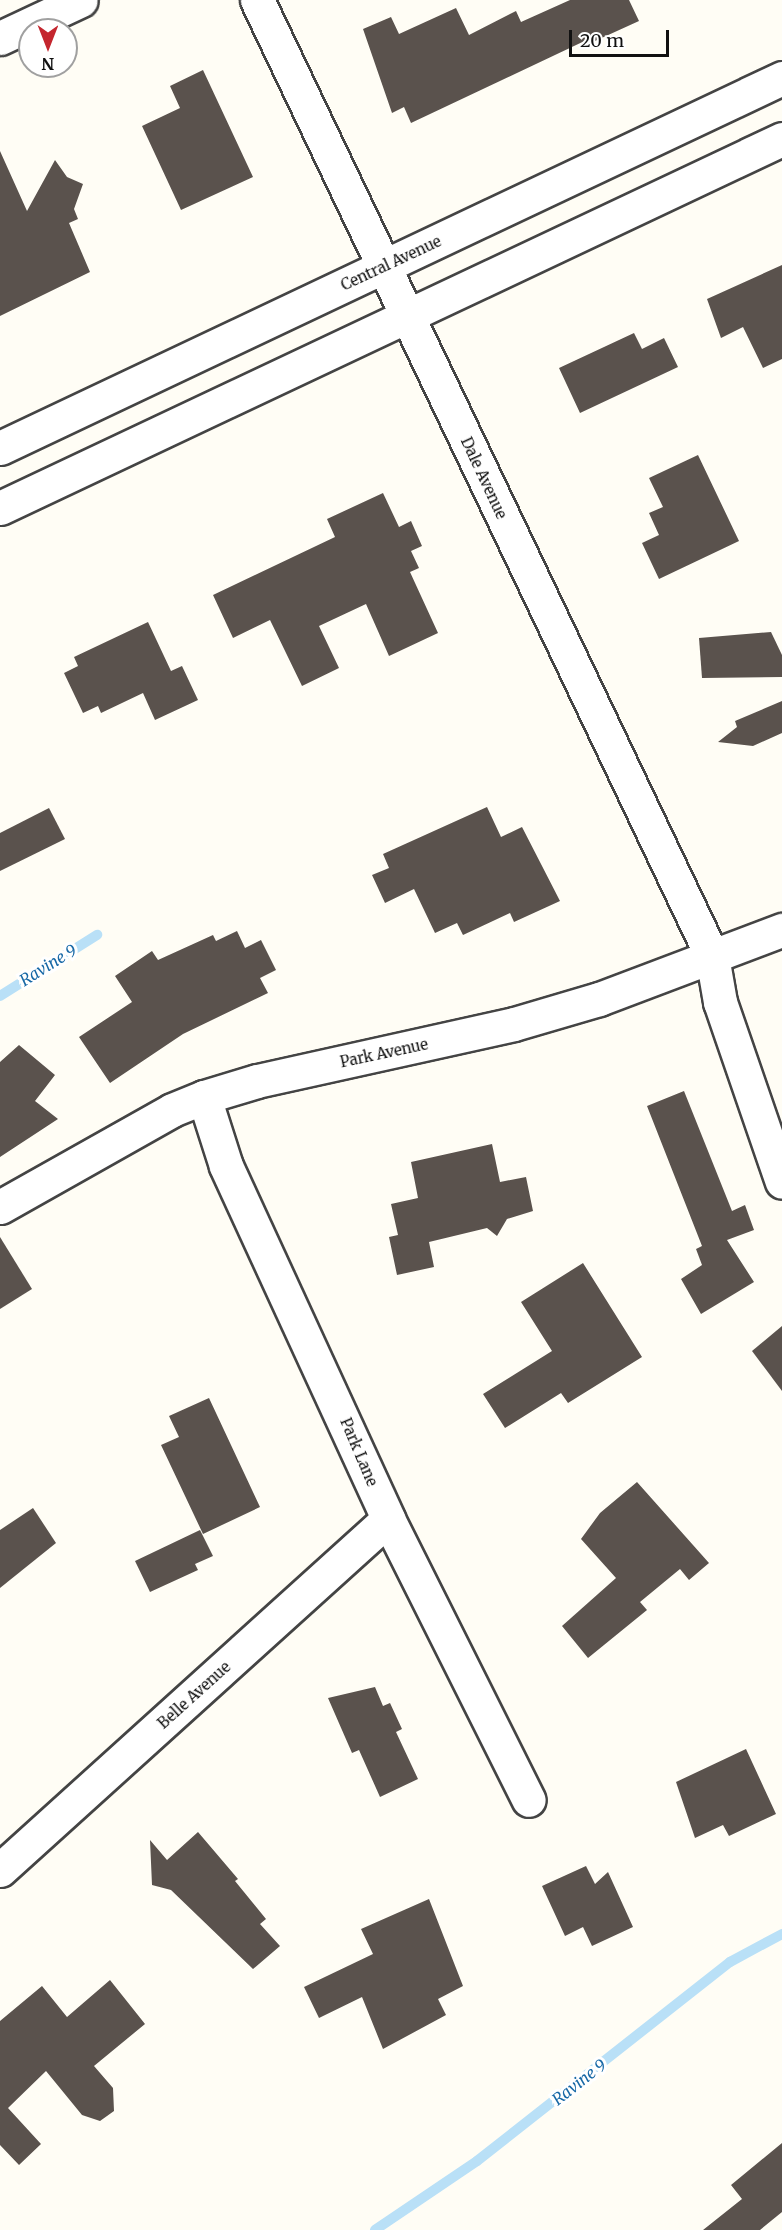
<!DOCTYPE html>
<style>
body{margin:0}
#map{position:relative;width:782px;height:2230px;overflow:hidden;background:#fffdf5;font-family:Merriweather,serif}
div>[style]{position:absolute}
.stream>*{height:10px;margin:-5px;padding:0 5px;transform-origin:5px;border-radius:5px;background:#b9e0f7}
.building>*{inset:0;background:#5a524d}
.roads{filter:drop-shadow(2px 0 #444) drop-shadow(-2px 0 #444) drop-shadow(0 2px #444) drop-shadow(0 -2px #444)}
.minor>*{height:33px;margin:-16.5px;padding:0 16.5px;transform-origin:16.5px;border-radius:16.5px;background:#fff}
span{translate:-50% -50%;white-space:nowrap;text-align:center;line-height:1.15;-webkit-text-stroke:6px #fff;paint-order:stroke}
.street-label{font-size:15px;color:#111}
.water-label{font-size:16px;color:#1768a6;font-style:italic}
.north{position:absolute;left:18px;top:18px;width:60px;height:60px;box-sizing:border-box;background:#fff;border:2px solid #a0a0a0;border-radius:50%;rotate:180deg;font-size:16px;font-weight:700;line-height:24px;text-align:center;color:#111}
.north::after{content:'';display:block;margin:auto;width:21px;height:27px;background:#c4262e;clip-path:polygon(50% 0,100% 100%,50% 72%,0 100%)}
.scale{position:absolute;left:569px;top:30px;width:100px;height:27px;box-sizing:border-box;border:3px solid #111;border-top:0;padding-left:8px;font-size:18px;line-height:21px;white-space:nowrap;color:#111;-webkit-text-stroke:4px #fff;paint-order:stroke}
</style>
<div id="map">
<div class="stream">
<div style="left:0;top:996px;width:115px;rotate:-32.2deg"></div>
<div style="left:375px;top:2230px;width:123px;rotate:-34.1deg"></div>
<div style="left:477px;top:2161px;width:322px;rotate:-38.2deg"></div>
<div style="left:730px;top:1962px;width:59px;rotate:-28.3deg"></div>
</div>
<div class="building">
<div style="clip-path:polygon(570px 0,629px 0,639px 21px,595px 41px,593px 37px,411px 123px,404px 107px,392px 113px,363px 29px,391px 17px,399px 34px,456px 8px,469px 35px,516px 11px,521px 22px)"></div>
<div style="clip-path:polygon(203px 70px,253px 177px,181px 210px,142px 126px,180px 108px,170px 86px)"></div>
<div style="clip-path:polygon(0 151px,27px 211px,55px 160px,67px 177px,83px 184px,74px 209px,78px 219px,69px 223px,90px 272px,0 316px)"></div>
<div style="clip-path:polygon(782px 265px,782px 359px,763px 368px,743px 327px,721px 338px,707px 299px)"></div>
<div style="clip-path:polygon(634px 333px,642px 349px,664px 338px,678px 367px,580px 413px,559px 368px)"></div>
<div style="clip-path:polygon(698px 455px,739px 541px,659px 579px,642px 543px,659px 535px,649px 513px,663px 507px,649px 478px)"></div>
<div style="clip-path:polygon(383px 493px,399px 527px,411px 521px,422px 546px,411px 551px,419px 568px,410px 572px,438px 633px,389px 656px,366px 604px,319px 626px,339px 668px,302px 686px,270px 620px,233px 638px,213px 595px,335px 537px,327px 519px)"></div>
<div style="clip-path:polygon(148px 622px,171px 671px,182px 666px,198px 700px,155px 720px,143px 693px,101px 713px,98px 706px,83px 713px,64px 673px,78px 666px,74px 657px)"></div>
<div style="clip-path:polygon(771px 632px,782px 655px,782px 677px,702px 678px,699px 638px)"></div>
<div style="clip-path:polygon(782px 701px,782px 733px,753px 746px,718px 742px,737px 727px,735px 721px)"></div>
<div style="clip-path:polygon(487px 807px,501px 837px,522px 827px,560px 901px,514px 922px,510px 913px,463px 935px,457px 923px,435px 933px,414px 889px,385px 903px,372px 875px,389px 868px,383px 854px)"></div>
<div style="clip-path:polygon(49px 808px,65px 839px,0 871px,0 833px)"></div>
<div style="clip-path:polygon(237px 931px,245px 948px,261px 940px,276px 970px,260px 978px,268px 993px,183px 1034px,110px 1083px,79px 1037px,132px 1002px,115px 976px,152px 951px,158px 960px,213px 935px,216px 941px)"></div>
<div style="clip-path:polygon(19px 1045px,55px 1075px,35px 1101px,58px 1119px,0 1157px,0 1062px)"></div>
<div style="clip-path:polygon(684px 1091px,732px 1211px,745px 1205px,754px 1230px,727px 1240px,754px 1282px,701px 1314px,681px 1279px,702px 1265px,696px 1249px,702px 1246px,647px 1106px)"></div>
<div style="clip-path:polygon(492px 1144px,500px 1182px,526px 1177px,533px 1211px,507px 1219px,497px 1236px,487px 1228px,429px 1242px,434px 1267px,397px 1275px,389px 1237px,398px 1235px,391px 1204px,418px 1198px,411px 1162px)"></div>
<div style="clip-path:polygon(0 1237px,32px 1289px,0 1309px)"></div>
<div style="clip-path:polygon(583px 1263px,642px 1357px,568px 1403px,561px 1393px,505px 1428px,483px 1394px,552px 1351px,521px 1302px)"></div>
<div style="clip-path:polygon(782px 1326px,782px 1391px,752px 1351px)"></div>
<div style="clip-path:polygon(209px 1398px,260px 1507px,203px 1534px,161px 1445px,179px 1437px,169px 1416px)"></div>
<div style="clip-path:polygon(637px 1482px,709px 1563px,689px 1580px,680px 1569px,640px 1602px,647px 1610px,588px 1658px,562px 1626px,616px 1578px,581px 1539px,600px 1513px)"></div>
<div style="clip-path:polygon(33px 1508px,56px 1543px,0 1588px,0 1530px)"></div>
<div style="clip-path:polygon(200px 1530px,213px 1556px,195px 1564px,198px 1570px,150px 1592px,135px 1561px)"></div>
<div style="clip-path:polygon(375px 1687px,383px 1706px,390px 1703px,402px 1729px,396px 1732px,418px 1779px,380px 1797px,359px 1750px,352px 1753px,328px 1698px)"></div>
<div style="clip-path:polygon(746px 1749px,776px 1814px,729px 1836px,723px 1825px,695px 1838px,676px 1782px)"></div>
<div style="clip-path:polygon(198px 1832px,238px 1879px,235px 1881px,266px 1919px,260px 1924px,280px 1946px,253px 1969px,171px 1890px,152px 1885px,150px 1840px,167px 1860px)"></div>
<div style="clip-path:polygon(586px 1866px,595px 1884px,608px 1872px,633px 1927px,592px 1946px,583px 1927px,565px 1936px,542px 1886px)"></div>
<div style="clip-path:polygon(429px 1899px,463px 1986px,438px 1999px,446px 2015px,383px 2049px,362px 1997px,319px 2018px,304px 1987px,373px 1954px,361px 1929px)"></div>
<div style="clip-path:polygon(110px 1980px,145px 2024px,94px 2066px,113px 2088px,114px 2111px,100px 2121px,82px 2115px,46px 2071px,8px 2108px,41px 2144px,19px 2165px,0 2145px,0 2021px,42px 1986px,67px 2017px)"></div>
<div style="clip-path:polygon(782px 2143px,782px 2212px,760px 2230px,703px 2230px,742px 2199px,731px 2185px)"></div>
</div>
<div class="roads">
<div class="minor">
<div style="left:257px;top:0;width:1059px;rotate:64.55deg"></div>
<div style="left:712px;top:956px;width:47px;rotate:80.1deg"></div>
<div style="left:720px;top:1002px;width:190px;rotate:71deg"></div>
<div style="left:0;top:38px;width:89px;rotate:-25.1deg"></div>
<div style="left:0;top:448px;width:865px;rotate:-25.32deg"></div>
<div style="left:0;top:508px;width:865px;rotate:-25.26deg"></div>
<div style="left:204px;top:1097px;width:72px;rotate:72.3deg"></div>
<div style="left:226px;top:1166px;width:388px;rotate:65.3deg"></div>
<div style="left:388px;top:1519px;width:314px;rotate:63.4deg"></div>
<div style="left:0;top:1207px;width:197px;rotate:-29.4deg"></div>
<div style="left:172px;top:1110px;width:35px;rotate:-22deg"></div>
<div style="left:204px;top:1097px;width:55px;rotate:-16.8deg"></div>
<div style="left:257px;top:1081px;width:263px;rotate:-12.5deg"></div>
<div style="left:514px;top:1024px;width:89px;rotate:-16.4deg"></div>
<div style="left:599px;top:999px;width:196px;rotate:-20.7deg"></div>
<div style="left:0;top:1870px;width:523px;rotate:-42.13deg"></div>
</div>
</div>
<div class="street-label">
<span style="left:391px;top:263px;rotate:-25deg">Central Avenue</span>
<span style="left:484px;top:478px;rotate:65deg">Dale Avenue</span>
<span style="left:384px;top:1053px;rotate:-12deg">Park Avenue</span>
<span style="left:359px;top:1452px;rotate:67deg">Park Lane</span>
<span style="left:194px;top:1695px;rotate:-42deg">Belle Avenue</span>
</div>
<div class="water-label">
<span style="left:48px;top:965px;rotate:-32deg">Ravine 9</span>
<span style="left:579px;top:2082px;rotate:-38deg">Ravine 9</span>
</div>
<div class="north">N</div>
<div class="scale">20 m</div>
</div>
